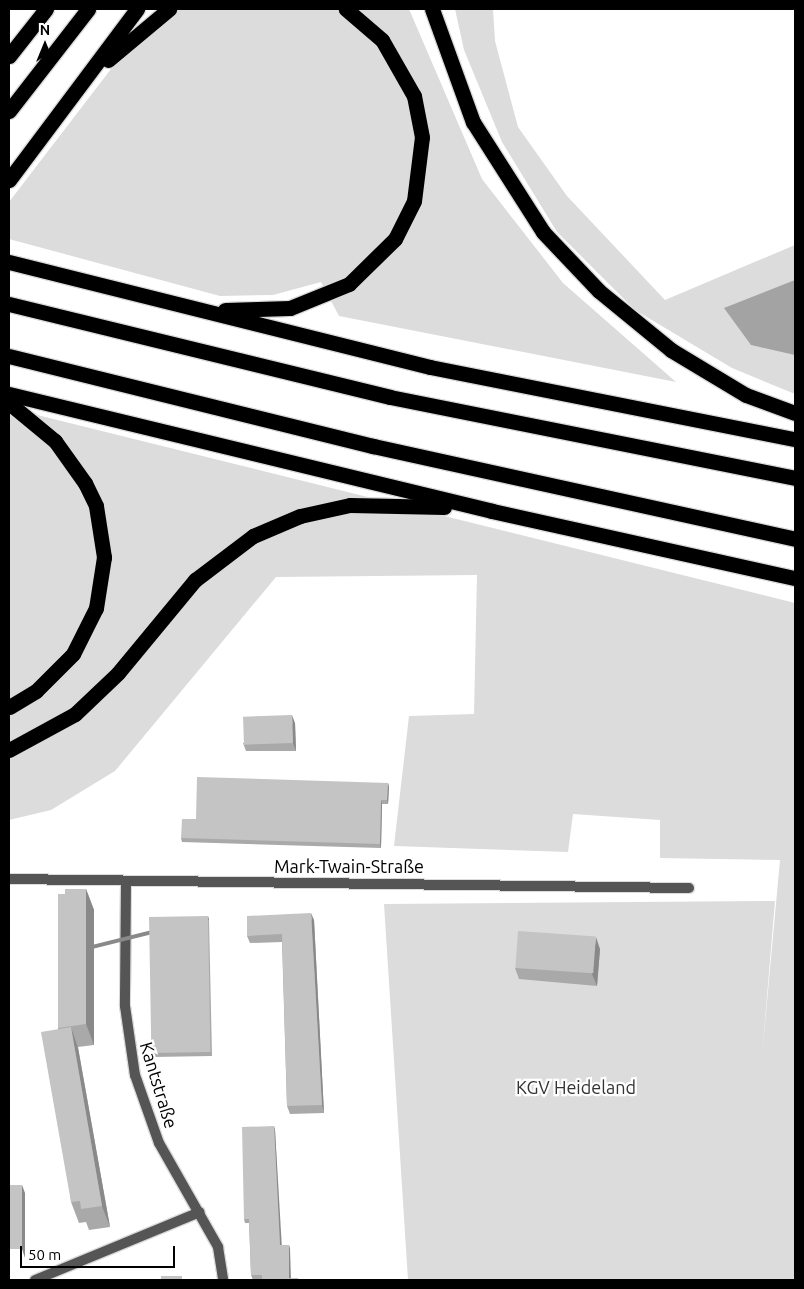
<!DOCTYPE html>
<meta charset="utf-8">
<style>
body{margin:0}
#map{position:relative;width:804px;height:1289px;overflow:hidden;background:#fff;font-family:Ubuntu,sans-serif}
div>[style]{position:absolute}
.green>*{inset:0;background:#dcdcdc}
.water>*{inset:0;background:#a3a3a3}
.roads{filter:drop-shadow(1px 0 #dbdbdb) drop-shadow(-1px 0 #dbdbdb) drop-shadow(0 1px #dbdbdb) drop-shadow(0 -1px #dbdbdb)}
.street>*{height:10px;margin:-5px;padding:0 5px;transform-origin:5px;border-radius:5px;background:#555}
.highway>*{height:15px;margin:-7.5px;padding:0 7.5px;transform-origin:7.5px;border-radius:7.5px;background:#000}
.wall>*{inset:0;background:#a9a9a9;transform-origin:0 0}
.shaded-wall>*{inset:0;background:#898989;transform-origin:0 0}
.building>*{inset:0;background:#c4c4c4;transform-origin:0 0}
span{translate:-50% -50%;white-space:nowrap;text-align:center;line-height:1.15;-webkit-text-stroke:4.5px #fff;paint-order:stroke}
.street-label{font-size:18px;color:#000}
.park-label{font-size:18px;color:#333}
.frame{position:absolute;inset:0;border:10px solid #000;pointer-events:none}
.north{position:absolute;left:20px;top:20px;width:50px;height:50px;-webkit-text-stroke:4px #fff;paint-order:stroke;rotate:0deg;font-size:14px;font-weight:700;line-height:20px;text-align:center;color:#000}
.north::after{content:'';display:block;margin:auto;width:18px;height:22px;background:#000;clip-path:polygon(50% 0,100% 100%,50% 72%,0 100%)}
.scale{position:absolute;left:20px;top:1246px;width:155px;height:22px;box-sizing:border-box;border:2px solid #000;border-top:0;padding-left:6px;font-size:15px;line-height:18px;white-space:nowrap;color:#000;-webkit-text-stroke:4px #fff;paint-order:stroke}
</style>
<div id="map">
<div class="green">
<div style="clip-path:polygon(157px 9px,409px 9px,482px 179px,563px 283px,676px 382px,339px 316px,321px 282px,273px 295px,220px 296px,9px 239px,9px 202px)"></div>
<div style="clip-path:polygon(455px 9px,493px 9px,495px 41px,518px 127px,567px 196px,665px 300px,795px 245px,795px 394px,732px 368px,635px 310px,557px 232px,502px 142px,464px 50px)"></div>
<div style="clip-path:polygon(9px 408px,795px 603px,795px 1280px,408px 1280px,384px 904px,775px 901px,762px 1056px,780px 860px,660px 858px,660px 820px,573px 814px,568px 852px,394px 846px,409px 716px,474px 714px,477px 575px,276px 577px,115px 771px,51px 810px,9px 820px)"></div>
</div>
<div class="water">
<div style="clip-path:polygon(795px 280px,795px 355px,751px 345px,724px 308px)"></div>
</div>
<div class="roads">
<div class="street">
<div style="left:9px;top:879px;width:680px;rotate:0.76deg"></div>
<div style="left:126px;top:882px;width:124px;rotate:90.5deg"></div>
<div style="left:125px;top:1006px;width:70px;rotate:81.8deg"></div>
<div style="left:135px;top:1075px;width:72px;rotate:70.6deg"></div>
<div style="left:159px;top:1143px;width:120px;rotate:60.4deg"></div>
<div style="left:218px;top:1247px;width:33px;rotate:81deg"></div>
<div style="left:35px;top:1280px;width:178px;rotate:-22.4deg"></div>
</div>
<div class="highway">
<div style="left:432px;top:9px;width:120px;rotate:70.1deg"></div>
<div style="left:473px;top:122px;width:130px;rotate:57.5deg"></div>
<div style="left:543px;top:232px;width:81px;rotate:46.5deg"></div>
<div style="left:599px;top:291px;width:93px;rotate:39.3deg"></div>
<div style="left:671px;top:350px;width:87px;rotate:31deg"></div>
<div style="left:746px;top:395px;width:52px;rotate:20.2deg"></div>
<div style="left:9px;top:56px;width:60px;rotate:-51.8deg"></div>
<div style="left:108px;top:60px;width:80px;rotate:-39.9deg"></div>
<div style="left:9px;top:111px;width:129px;rotate:-52.2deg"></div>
<div style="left:9px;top:180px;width:214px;rotate:-53.2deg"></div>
<div style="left:9px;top:262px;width:434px;rotate:14deg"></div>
<div style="left:430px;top:367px;width:372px;rotate:11.2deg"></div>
<div style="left:9px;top:304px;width:392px;rotate:13.7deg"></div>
<div style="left:390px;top:397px;width:413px;rotate:11.3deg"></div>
<div style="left:225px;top:310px;width:65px;rotate:-1.8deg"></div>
<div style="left:290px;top:308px;width:64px;rotate:-22.1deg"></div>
<div style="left:349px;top:284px;width:64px;rotate:-44.4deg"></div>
<div style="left:395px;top:239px;width:42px;rotate:-63.4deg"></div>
<div style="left:414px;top:201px;width:64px;rotate:-82.9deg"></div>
<div style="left:422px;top:137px;width:42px;rotate:-101deg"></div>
<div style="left:414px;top:96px;width:64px;rotate:-119.7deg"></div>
<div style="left:382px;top:40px;width:48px;rotate:-139.3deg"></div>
<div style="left:9px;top:356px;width:375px;rotate:13.9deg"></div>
<div style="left:373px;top:446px;width:432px;rotate:12.4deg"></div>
<div style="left:9px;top:394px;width:497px;rotate:13.6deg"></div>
<div style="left:492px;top:511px;width:310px;rotate:12.5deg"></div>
<div style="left:9px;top:403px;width:60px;rotate:39.6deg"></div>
<div style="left:55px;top:441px;width:52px;rotate:54.5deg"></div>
<div style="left:85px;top:483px;width:25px;rotate:64deg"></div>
<div style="left:96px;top:506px;width:52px;rotate:81.1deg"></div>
<div style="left:104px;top:557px;width:52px;rotate:98.9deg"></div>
<div style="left:96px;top:608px;width:51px;rotate:116.6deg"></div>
<div style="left:73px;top:654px;width:52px;rotate:135deg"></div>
<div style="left:36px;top:691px;width:31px;rotate:149deg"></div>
<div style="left:9px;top:750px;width:75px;rotate:-28.6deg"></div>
<div style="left:75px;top:714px;width:59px;rotate:-43.6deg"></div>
<div style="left:118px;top:673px;width:121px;rotate:-50.4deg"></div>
<div style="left:195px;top:580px;width:73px;rotate:-37.2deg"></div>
<div style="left:253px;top:536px;width:51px;rotate:-23.1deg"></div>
<div style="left:300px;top:516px;width:51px;rotate:-12.4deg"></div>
<div style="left:350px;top:505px;width:94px;rotate:1.2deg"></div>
</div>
</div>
<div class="wall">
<div style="clip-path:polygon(295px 723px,296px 751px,246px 751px,243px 743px)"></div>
<div style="clip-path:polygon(388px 783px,389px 787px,388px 804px,382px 804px,381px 848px,182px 842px,181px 838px,196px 819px)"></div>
<div style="clip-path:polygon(86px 889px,94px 910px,94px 1045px,78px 1047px,110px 1227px,89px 1230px,86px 1222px,79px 1223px,71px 1202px,58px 1028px,65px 894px)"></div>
<div style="clip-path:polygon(208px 916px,209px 920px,212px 1056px,153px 1057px,152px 1053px)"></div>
<div style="clip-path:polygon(314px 920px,324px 1113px,290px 1114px,287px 1106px,282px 942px,250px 943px,247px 936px)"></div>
<div style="clip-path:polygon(600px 949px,597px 986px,519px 979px,515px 968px)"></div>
<div style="clip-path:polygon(274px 1126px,275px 1130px,281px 1245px,289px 1245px,290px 1249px,262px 1279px,253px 1280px,251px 1275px,249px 1223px,245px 1223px,244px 1219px)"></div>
<div style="left:9px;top:1185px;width:18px;height:73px;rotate:27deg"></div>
</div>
<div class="shaded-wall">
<div style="clip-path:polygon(292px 715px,295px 723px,296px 751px,293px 743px)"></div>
<div style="clip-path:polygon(388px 783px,389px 787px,388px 804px,387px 800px)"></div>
<div style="clip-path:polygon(381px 800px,382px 804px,381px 848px,380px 844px)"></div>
<div style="clip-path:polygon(86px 889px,94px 910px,94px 1045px,86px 1024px)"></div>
<div style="clip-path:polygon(311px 913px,314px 920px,324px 1113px,322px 1105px)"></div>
<div style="left:208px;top:916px;width:4px;height:136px;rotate:76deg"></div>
<div style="clip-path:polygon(596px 937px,600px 949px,597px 986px,592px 974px)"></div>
<div style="clip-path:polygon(71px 1027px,78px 1048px,110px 1227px,102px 1206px)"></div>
<div style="clip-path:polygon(274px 1126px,275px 1130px,282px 1249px,280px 1245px)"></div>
<div style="clip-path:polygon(22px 1185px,25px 1193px,25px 1258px,22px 1249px)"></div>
<div style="clip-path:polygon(289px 1245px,290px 1249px,291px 1280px,289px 1278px)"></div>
</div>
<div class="building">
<div style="left:292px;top:715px;width:28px;height:49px;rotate:88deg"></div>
<div style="clip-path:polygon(197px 777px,388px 783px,387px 800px,381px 800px,380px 844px,181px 838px,182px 819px,196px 819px)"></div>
<div style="clip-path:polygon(65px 889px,86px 889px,86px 1024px,58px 1028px,58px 894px,65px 894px)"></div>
<div style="clip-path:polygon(311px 913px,322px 1105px,287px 1106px,282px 934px,247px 936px,247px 916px)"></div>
<div style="left:208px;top:916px;width:136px;height:59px;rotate:89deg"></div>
<div style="left:518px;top:931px;width:78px;height:37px;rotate:4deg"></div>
<div style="clip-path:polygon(71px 1027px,102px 1206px,81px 1209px,80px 1201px,71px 1202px,41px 1032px)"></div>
<div style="clip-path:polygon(274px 1126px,280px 1245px,289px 1245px,289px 1278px,298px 1278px,298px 1280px,262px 1280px,262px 1275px,251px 1275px,249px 1219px,244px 1219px,242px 1127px)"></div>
<div style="left:9px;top:1185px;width:13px;height:64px"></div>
<div style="left:161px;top:1276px;width:21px;height:4px"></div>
</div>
<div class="street-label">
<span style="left:349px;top:866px">Mark-Twain-Straße</span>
<span style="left:159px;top:1085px;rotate:73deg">Kantstraße</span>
</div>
<div class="park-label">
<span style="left:576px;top:1087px">KGV Heideland</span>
</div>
<div class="frame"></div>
<div class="north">N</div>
<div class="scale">50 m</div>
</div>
